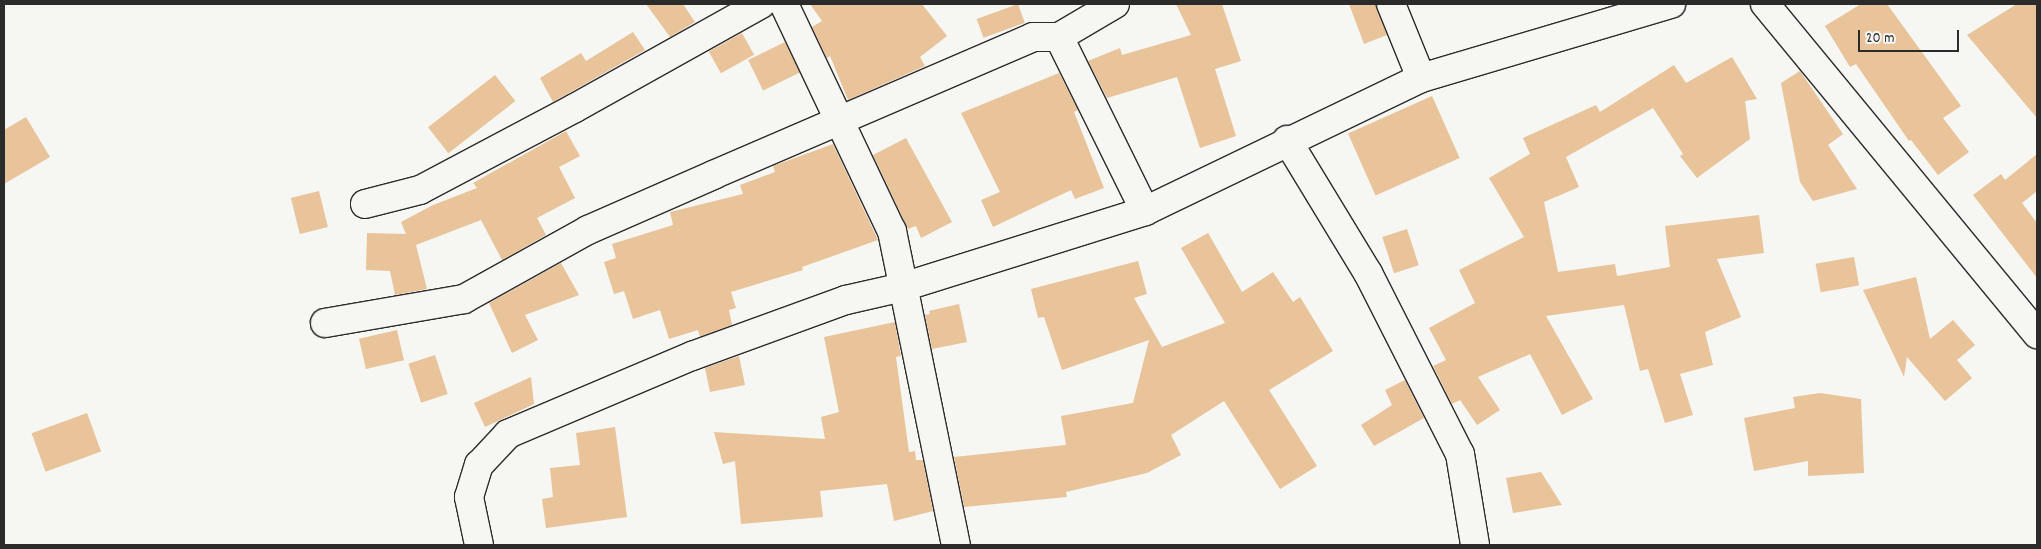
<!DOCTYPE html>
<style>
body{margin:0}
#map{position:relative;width:2041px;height:549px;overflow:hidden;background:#f6f6f2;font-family:Dekko,sans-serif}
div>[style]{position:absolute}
.building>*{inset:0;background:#e9c39a;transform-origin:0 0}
.roads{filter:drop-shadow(1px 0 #2b2b2b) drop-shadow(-1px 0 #2b2b2b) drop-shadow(0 1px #2b2b2b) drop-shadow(0 -1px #2b2b2b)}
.street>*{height:28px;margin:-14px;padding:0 14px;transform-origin:14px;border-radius:14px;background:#f6f6f2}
span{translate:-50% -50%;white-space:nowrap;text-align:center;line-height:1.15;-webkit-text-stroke:4px #f6f6f2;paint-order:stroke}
.frame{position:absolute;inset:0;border:5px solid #2b2b2b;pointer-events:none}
.scale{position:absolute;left:1858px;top:30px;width:101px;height:22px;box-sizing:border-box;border:2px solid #2b2b2b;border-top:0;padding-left:6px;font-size:15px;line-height:18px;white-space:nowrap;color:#2b2b2b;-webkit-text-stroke:4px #f6f6f2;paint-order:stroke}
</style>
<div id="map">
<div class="building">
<div style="clip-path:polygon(646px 4px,683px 4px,695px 22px,670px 37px)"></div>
<div style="clip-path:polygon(810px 4px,922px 4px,947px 36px,920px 57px,925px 66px,848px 100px,830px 56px,827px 58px,812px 27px,822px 21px)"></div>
<div style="left:1018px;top:4px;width:20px;height:44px;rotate:70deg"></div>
<div style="clip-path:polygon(1176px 4px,1222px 4px,1241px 61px,1215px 69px,1236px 136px,1200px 148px,1177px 77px,1107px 98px,1088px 61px,1120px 48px,1122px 55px,1191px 35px)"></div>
<div style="clip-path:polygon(1349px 4px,1376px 4px,1387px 35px,1364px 44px)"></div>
<div style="clip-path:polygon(1861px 4px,1887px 4px,1961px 106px,1943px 118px,1969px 152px,1938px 175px,1911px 140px,1909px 141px,1856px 64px,1850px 67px,1825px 26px)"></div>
<div style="clip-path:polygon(2017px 4px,2037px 4px,2037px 118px,1967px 35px)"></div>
<div style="clip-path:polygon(633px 32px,645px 50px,553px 102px,540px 78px,581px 53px,586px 61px)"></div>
<div style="left:742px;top:33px;width:25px;height:38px;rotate:61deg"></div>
<div style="left:785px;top:42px;width:34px;height:41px;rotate:64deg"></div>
<div style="clip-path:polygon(1732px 57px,1757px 99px,1745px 101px,1750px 139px,1697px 178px,1680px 156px,1683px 154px,1653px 108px,1566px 157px,1579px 187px,1544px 202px,1558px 272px,1615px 264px,1617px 276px,1670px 267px,1665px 226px,1759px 215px,1764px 253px,1717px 259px,1741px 317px,1705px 332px,1713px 365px,1680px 374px,1693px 415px,1665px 423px,1648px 369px,1640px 371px,1624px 305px,1546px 316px,1593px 399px,1562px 415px,1530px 354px,1478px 377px,1500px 410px,1477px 425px,1460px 400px,1452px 404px,1433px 366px,1446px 360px,1429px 328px,1475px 303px,1459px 270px,1524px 237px,1489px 178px,1530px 154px,1523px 138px,1596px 105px,1600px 112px,1674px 65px,1686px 83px)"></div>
<div style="clip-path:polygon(1800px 71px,1843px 134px,1828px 145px,1857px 189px,1813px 201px,1800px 182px,1781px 83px)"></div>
<div style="clip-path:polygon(1059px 73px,1078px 110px,1074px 112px,1104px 188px,1075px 199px,1071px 190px,993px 227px,981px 200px,1000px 192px,961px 113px)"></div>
<div style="left:495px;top:75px;width:33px;height:85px;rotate:52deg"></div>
<div style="left:1432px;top:96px;width:68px;height:92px;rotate:66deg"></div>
<div style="clip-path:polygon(26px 117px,50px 157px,4px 184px,4px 130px)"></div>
<div style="clip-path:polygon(566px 131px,580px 156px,559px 167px,575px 198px,537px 218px,546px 235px,502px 260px,481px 220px,416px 245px,427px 289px,395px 295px,390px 271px,366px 270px,367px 233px,406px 234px,401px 222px,433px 205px,477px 188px,473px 183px)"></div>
<div style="clip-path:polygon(906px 138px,952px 222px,921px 238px,916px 226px,908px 229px,873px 155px)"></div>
<div style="clip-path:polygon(833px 144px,878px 240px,802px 267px,803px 270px,731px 292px,736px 308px,729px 310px,732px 325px,700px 337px,698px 330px,669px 339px,660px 310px,633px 319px,624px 291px,614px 294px,604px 262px,616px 258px,612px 244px,673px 225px,670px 212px,743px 194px,740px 185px,775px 172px,773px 166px)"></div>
<div style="clip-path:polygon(2037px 154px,2037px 191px,2022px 203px,2037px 223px,2037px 278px,1973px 195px,2001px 174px,2005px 180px)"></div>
<div style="left:319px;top:191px;width:37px;height:29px;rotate:76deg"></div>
<div style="left:1407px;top:229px;width:38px;height:26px;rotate:72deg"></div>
<div style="clip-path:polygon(1208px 233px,1242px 292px,1273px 272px,1293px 302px,1300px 297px,1333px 351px,1269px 390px,1317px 466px,1280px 489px,1224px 401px,1171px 435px,1181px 455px,1147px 473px,1066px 492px,1067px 497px,964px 507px,954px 457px,1066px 445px,1061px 416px,1133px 403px,1149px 340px,1062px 370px,1044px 317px,1038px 318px,1031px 289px,1138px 261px,1147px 294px,1134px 298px,1162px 347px,1225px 323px,1181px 248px)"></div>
<div style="left:1854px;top:257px;width:29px;height:39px;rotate:80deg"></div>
<div style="clip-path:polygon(561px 263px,579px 295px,525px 315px,538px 340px,512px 353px,489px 303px)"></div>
<div style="clip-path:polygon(1916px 277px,1930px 339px,1953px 320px,1975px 345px,1957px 360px,1972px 378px,1945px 401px,1907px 357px,1904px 377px,1863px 290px)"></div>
<div style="clip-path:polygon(959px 304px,967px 342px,932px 349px,925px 315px,930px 314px,929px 311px)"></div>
<div style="clip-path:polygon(895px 322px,901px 356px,896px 357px,909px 452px,915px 451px,916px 460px,923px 460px,933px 511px,894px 521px,887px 484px,820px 491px,823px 517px,741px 524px,735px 461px,723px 464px,714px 432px,825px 439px,821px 417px,839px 412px,824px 337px)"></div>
<div style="left:397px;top:330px;width:31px;height:39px;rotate:77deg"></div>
<div style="left:435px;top:355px;width:41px;height:28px;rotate:72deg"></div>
<div style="clip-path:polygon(739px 356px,745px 385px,710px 392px,705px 368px)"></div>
<div style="clip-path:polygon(531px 377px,534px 404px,485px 427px,474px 403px)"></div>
<div style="clip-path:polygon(1405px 380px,1424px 418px,1374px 446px,1361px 425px,1392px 405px,1385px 390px)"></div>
<div style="clip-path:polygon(1820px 393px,1861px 399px,1864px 473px,1808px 476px,1808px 461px,1754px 471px,1744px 418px,1795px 408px,1793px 397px)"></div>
<div style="left:87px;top:413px;width:41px;height:59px;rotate:70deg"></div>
<div style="clip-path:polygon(615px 427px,627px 517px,546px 528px,542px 499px,553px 497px,550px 468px,580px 465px,576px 433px)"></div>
<div style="clip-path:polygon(1541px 472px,1562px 505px,1513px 513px,1506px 478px)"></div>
</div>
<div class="roads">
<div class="street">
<div style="left:784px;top:4px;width:251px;rotate:64.6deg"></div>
<div style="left:892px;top:231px;width:320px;rotate:78.5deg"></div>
<div style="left:1115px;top:4px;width:65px;rotate:149.5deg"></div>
<div style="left:1059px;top:37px;width:194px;rotate:63.7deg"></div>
<div style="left:1391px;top:4px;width:80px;rotate:67.9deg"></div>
<div style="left:1765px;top:4px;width:428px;rotate:50.5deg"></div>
<div style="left:1287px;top:140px;width:156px;rotate:58.7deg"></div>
<div style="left:1368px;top:273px;width:203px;rotate:63.1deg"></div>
<div style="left:1460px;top:454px;width:92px;rotate:80.6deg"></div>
<div style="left:365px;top:204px;width:57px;rotate:-14.3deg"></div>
<div style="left:420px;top:190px;width:175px;rotate:-27.9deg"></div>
<div style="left:575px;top:108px;width:213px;rotate:-29.2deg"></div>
<div style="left:325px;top:323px;width:141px;rotate:-9.8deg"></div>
<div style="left:464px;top:299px;width:142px;rotate:-29.1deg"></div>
<div style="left:588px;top:230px;width:137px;rotate:-23.7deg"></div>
<div style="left:713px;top:175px;width:348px;rotate:-23.3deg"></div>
<div style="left:1033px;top:37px;width:26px"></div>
<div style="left:479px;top:545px;width:49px;rotate:-101.8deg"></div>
<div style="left:469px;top:497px;width:34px;rotate:-73deg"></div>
<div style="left:479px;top:465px;width:42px;rotate:-46.9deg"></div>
<div style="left:508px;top:434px;width:200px;rotate:-23deg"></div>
<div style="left:692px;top:356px;width:164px;rotate:-20deg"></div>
<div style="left:846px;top:300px;width:58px;rotate:-12.8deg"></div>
<div style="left:903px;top:287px;width:254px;rotate:-17.4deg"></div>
<div style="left:1145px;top:211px;width:306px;rotate:-25.7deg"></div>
<div style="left:1421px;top:78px;width:261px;rotate:-16.5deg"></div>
</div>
</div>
<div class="frame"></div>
<div class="scale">20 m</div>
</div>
